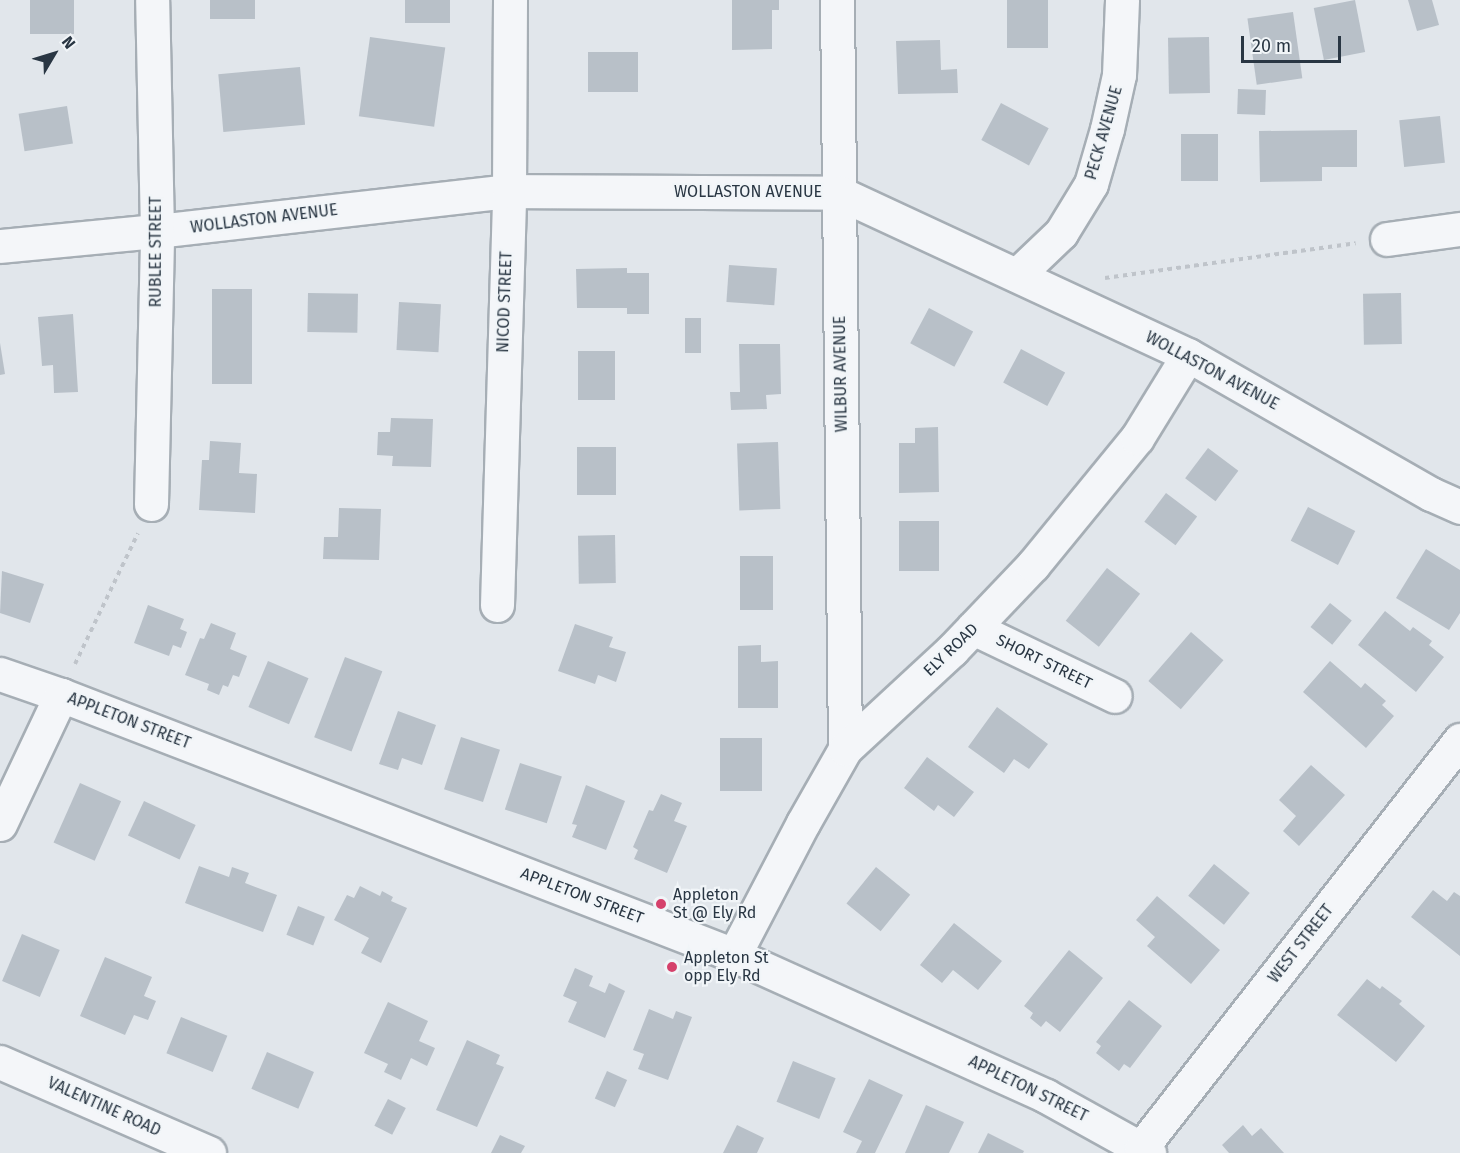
<!DOCTYPE html>
<style>
body{margin:0}
#map{position:relative;width:1460px;height:1153px;overflow:hidden;background:#e1e6eb;font-family:"Fira Sans",sans-serif}
div>[style]{position:absolute}
.building>*{inset:0;background:#b8c0c8;transform-origin:0 0}
.path>*{height:4px;margin-top:-2px;transform-origin:0;background:repeating-linear-gradient(90deg,#bfc4ca 0 4.5px,transparent 0 9px)}
.roads{filter:drop-shadow(2px 0 #a6aeb5) drop-shadow(-2px 0 #a6aeb5) drop-shadow(0 2px #a6aeb5) drop-shadow(0 -2px #a6aeb5)}
.minor>*{height:33px;margin:-16.5px;padding:0 16.5px;transform-origin:16.5px;border-radius:16.5px;background:#f4f6f9}
.dots>*{width:16px;height:16px;translate:-50% -50%;box-sizing:border-box;border:3px solid #f1f5f8;border-radius:50%}
span{translate:-50% -50%;white-space:nowrap;text-align:center;line-height:1.15;-webkit-text-stroke:4.5px #f1f5f8;paint-order:stroke}
.street-label{font-size:16px;color:#293643}
.poi-label{font-size:16px;color:#293643}
.left{translate:0 -50%;text-align:left}
.north{position:absolute;left:24px;top:24px;width:60px;height:60px;-webkit-text-stroke:4px #f1f5f8;paint-order:stroke;rotate:52deg;font-size:16px;font-weight:700;line-height:24px;text-align:center;color:#293643}
.north::after{content:'';display:block;margin:auto;width:21px;height:27px;background:#293643;clip-path:polygon(50% 0,100% 100%,50% 72%,0 100%)}
.scale{position:absolute;left:1241px;top:36px;width:100px;height:27px;box-sizing:border-box;border:3px solid #293643;border-top:0;padding-left:8px;font-size:18px;line-height:21px;white-space:nowrap;color:#293643;-webkit-text-stroke:4px #f1f5f8;paint-order:stroke}
</style>
<div id="map">
<div class="building">
<div style="left:30px;top:0;width:44px;height:34px"></div>
<div style="left:210px;top:0;width:45px;height:19px"></div>
<div style="left:405px;top:0;width:45px;height:23px"></div>
<div style="clip-path:polygon(732px 0,779px 0,779px 10px,772px 10px,772px 49px,732px 50px)"></div>
<div style="left:1007px;top:0;width:41px;height:48px"></div>
<div style="left:1355px;top:0;width:53px;height:42px;rotate:79deg"></div>
<div style="clip-path:polygon(1408px 0,1432px 0,1439px 25px,1417px 31px)"></div>
<div style="left:1293px;top:12px;width:67px;height:46px;rotate:82deg"></div>
<div style="left:370px;top:37px;width:76px;height:80px;rotate:8deg"></div>
<div style="left:1209px;top:37px;width:56px;height:41px;rotate:89deg"></div>
<div style="clip-path:polygon(940px 40px,941px 70px,957px 69px,958px 93px,898px 94px,896px 41px)"></div>
<div style="left:588px;top:52px;width:50px;height:40px"></div>
<div style="left:300px;top:67px;width:58px;height:82px;rotate:85deg"></div>
<div style="left:1238px;top:89px;width:28px;height:25px;rotate:2deg"></div>
<div style="left:1001px;top:103px;width:54px;height:42px;rotate:28deg"></div>
<div style="left:67px;top:106px;width:38px;height:49px;rotate:81deg"></div>
<div style="left:1440px;top:116px;width:47px;height:41px;rotate:84deg"></div>
<div style="clip-path:polygon(1357px 130px,1357px 167px,1322px 167px,1322px 181px,1260px 182px,1259px 131px)"></div>
<div style="left:1181px;top:134px;width:37px;height:47px"></div>
<div style="left:729px;top:265px;width:48px;height:37px;rotate:4deg"></div>
<div style="clip-path:polygon(627px 268px,627px 273px,649px 273px,649px 314px,627px 314px,627px 308px,577px 308px,576px 269px)"></div>
<div style="left:212px;top:289px;width:40px;height:95px"></div>
<div style="left:308px;top:293px;width:50px;height:39px;rotate:1deg"></div>
<div style="left:1401px;top:293px;width:51px;height:38px;rotate:89deg"></div>
<div style="left:399px;top:302px;width:42px;height:48px;rotate:3deg"></div>
<div style="left:929px;top:308px;width:50px;height:40px;rotate:28deg"></div>
<div style="clip-path:polygon(73px 314px,78px 392px,54px 393px,53px 365px,42px 366px,38px 317px)"></div>
<div style="left:685px;top:318px;width:16px;height:35px"></div>
<div style="clip-path:polygon(0 343px,5px 374px,0 375px)"></div>
<div style="clip-path:polygon(739px 344px,780px 344px,781px 394px,766px 395px,767px 409px,731px 410px,730px 392px,740px 392px)"></div>
<div style="left:1021px;top:349px;width:50px;height:38px;rotate:28deg"></div>
<div style="left:578px;top:351px;width:37px;height:49px"></div>
<div style="clip-path:polygon(391px 418px,433px 419px,431px 467px,392px 466px,393px 456px,377px 455px,378px 432px,390px 432px)"></div>
<div style="clip-path:polygon(938px 427px,939px 492px,899px 493px,899px 443px,915px 443px,915px 428px)"></div>
<div style="clip-path:polygon(210px 441px,241px 443px,239px 473px,257px 474px,255px 513px,199px 510px,202px 460px,209px 460px)"></div>
<div style="left:778px;top:442px;width:67px;height:41px;rotate:88deg"></div>
<div style="left:577px;top:447px;width:39px;height:48px"></div>
<div style="left:1208px;top:448px;width:38px;height:38px;rotate:37deg"></div>
<div style="left:1166px;top:493px;width:39px;height:36px;rotate:37deg"></div>
<div style="left:1308px;top:507px;width:53px;height:38px;rotate:27deg"></div>
<div style="clip-path:polygon(339px 508px,381px 509px,379px 560px,323px 559px,324px 537px,338px 537px)"></div>
<div style="left:899px;top:521px;width:40px;height:50px"></div>
<div style="left:615px;top:535px;width:48px;height:37px;rotate:89deg"></div>
<div style="clip-path:polygon(1426px 549px,1460px 570px,1460px 613px,1449px 630px,1396px 598px)"></div>
<div style="left:740px;top:556px;width:33px;height:54px"></div>
<div style="left:1107px;top:568px;width:42px;height:67px;rotate:38deg"></div>
<div style="clip-path:polygon(2px 571px,44px 584px,30px 623px,0 613px)"></div>
<div style="left:1330px;top:603px;width:28px;height:31px;rotate:39deg"></div>
<div style="clip-path:polygon(148px 605px,184px 619px,180px 629px,187px 632px,181px 648px,173px 645px,169px 656px,134px 643px)"></div>
<div style="clip-path:polygon(1385px 611px,1410px 631px,1413px 627px,1432px 641px,1429px 645px,1444px 657px,1416px 692px,1358px 645px)"></div>
<div style="clip-path:polygon(211px 623px,236px 633px,230px 649px,247px 656px,239px 677px,233px 675px,228px 687px,223px 685px,219px 695px,207px 690px,209px 684px,185px 675px,200px 638px,204px 639px)"></div>
<div style="clip-path:polygon(575px 624px,613px 637px,609px 647px,626px 652px,616px 682px,598px 675px,595px 684px,558px 671px)"></div>
<div style="left:1191px;top:632px;width:43px;height:65px;rotate:41deg"></div>
<div style="clip-path:polygon(761px 645px,761px 662px,778px 661px,778px 708px,738px 708px,738px 646px)"></div>
<div style="left:345px;top:657px;width:40px;height:86px;rotate:21deg"></div>
<div style="left:268px;top:661px;width:44px;height:50px;rotate:23deg"></div>
<div style="clip-path:polygon(1330px 661px,1361px 688px,1365px 683px,1386px 701px,1382px 705px,1394px 716px,1366px 748px,1303px 692px)"></div>
<div style="clip-path:polygon(997px 707px,1048px 744px,1029px 769px,1014px 759px,1004px 773px,968px 747px)"></div>
<div style="clip-path:polygon(398px 711px,436px 725px,422px 765px,402px 758px,398px 770px,379px 764px)"></div>
<div style="left:461px;top:737px;width:41px;height:55px;rotate:18deg"></div>
<div style="left:720px;top:738px;width:42px;height:53px"></div>
<div style="clip-path:polygon(927px 757px,974px 792px,954px 817px,938px 805px,934px 811px,904px 788px)"></div>
<div style="left:520px;top:763px;width:44px;height:49px;rotate:18deg"></div>
<div style="clip-path:polygon(1311px 765px,1345px 795px,1299px 846px,1283px 831px,1296px 816px,1279px 800px)"></div>
<div style="left:80px;top:783px;width:45px;height:65px;rotate:24deg"></div>
<div style="clip-path:polygon(586px 785px,625px 801px,606px 850px,572px 837px,577px 825px,572px 824px)"></div>
<div style="clip-path:polygon(661px 794px,682px 803px,674px 821px,687px 826px,667px 873px,634px 859px,638px 850px,633px 847px,649px 810px,653px 811px)"></div>
<div style="left:144px;top:801px;width:57px;height:38px;rotate:25deg"></div>
<div style="left:1214px;top:864px;width:46px;height:41px;rotate:39deg"></div>
<div style="clip-path:polygon(199px 866px,229px 877px,232px 867px,249px 873px,245px 883px,277px 895px,263px 932px,185px 903px)"></div>
<div style="left:876px;top:867px;width:44px;height:47px;rotate:39deg"></div>
<div style="clip-path:polygon(360px 886px,380px 896px,382px 891px,393px 897px,391px 901px,407px 908px,381px 963px,361px 953px,369px 938px,334px 920px,347px 895px,354px 898px)"></div>
<div style="clip-path:polygon(1433px 890px,1447px 901px,1454px 892px,1460px 896px,1460px 956px,1411px 917px)"></div>
<div style="clip-path:polygon(1157px 896px,1220px 950px,1191px 984px,1147px 946px,1155px 937px,1136px 920px)"></div>
<div style="left:298px;top:906px;width:29px;height:31px;rotate:22deg"></div>
<div style="clip-path:polygon(954px 923px,1002px 961px,978px 990px,953px 970px,942px 983px,920px 965px)"></div>
<div style="left:22px;top:934px;width:41px;height:51px;rotate:23deg"></div>
<div style="clip-path:polygon(1069px 950px,1103px 978px,1060px 1032px,1046px 1021px,1041px 1027px,1030px 1018px,1033px 1013px,1024px 1006px)"></div>
<div style="clip-path:polygon(105px 957px,152px 977px,144px 996px,156px 1001px,148px 1020px,134px 1015px,125px 1035px,80px 1016px)"></div>
<div style="clip-path:polygon(575px 968px,593px 976px,589px 986px,605px 993px,609px 983px,625px 991px,605px 1038px,568px 1022px,577px 1002px,563px 996px)"></div>
<div style="clip-path:polygon(1367px 979px,1380px 989px,1382px 986px,1402px 1001px,1399px 1004px,1425px 1026px,1396px 1062px,1337px 1015px)"></div>
<div style="clip-path:polygon(1129px 1000px,1162px 1026px,1130px 1068px,1124px 1064px,1119px 1071px,1096px 1053px,1101px 1046px,1096px 1042px)"></div>
<div style="clip-path:polygon(388px 1002px,428px 1021px,419px 1041px,435px 1048px,427px 1066px,411px 1058px,401px 1080px,384px 1072px,388px 1064px,364px 1053px)"></div>
<div style="clip-path:polygon(649px 1009px,673px 1019px,676px 1011px,692px 1017px,668px 1080px,638px 1069px,644px 1054px,633px 1050px)"></div>
<div style="left:181px;top:1017px;width:50px;height:39px;rotate:22deg"></div>
<div style="clip-path:polygon(467px 1040px,500px 1055px,496px 1064px,504px 1067px,477px 1127px,436px 1110px)"></div>
<div style="left:267px;top:1052px;width:51px;height:40px;rotate:23deg"></div>
<div style="left:793px;top:1061px;width:46px;height:44px;rotate:22deg"></div>
<div style="left:607px;top:1071px;width:22px;height:30px;rotate:24deg"></div>
<div style="clip-path:polygon(869px 1079px,903px 1095px,875px 1153px,856px 1153px,862px 1141px,843px 1132px)"></div>
<div style="left:388px;top:1099px;width:20px;height:30px;rotate:27deg"></div>
<div style="clip-path:polygon(926px 1105px,964px 1122px,949px 1153px,905px 1153px)"></div>
<div style="clip-path:polygon(737px 1125px,764px 1138px,757px 1153px,723px 1153px)"></div>
<div style="clip-path:polygon(1243px 1125px,1252px 1136px,1261px 1128px,1284px 1153px,1229px 1153px,1222px 1145px)"></div>
<div style="clip-path:polygon(988px 1133px,1024px 1151px,1023px 1153px,978px 1153px)"></div>
<div style="clip-path:polygon(500px 1135px,525px 1146px,521px 1153px,491px 1153px)"></div>
</div>
<div class="path">
<div style="left:1105px;top:278px;width:253px;rotate:-7.9deg"></div>
<div style="left:75px;top:664px;width:145px;rotate:-64.3deg"></div>
</div>
<div class="roads">
<div class="minor">
<div style="left:837px;top:0;width:749px;rotate:89.39deg"></div>
<div style="left:1387px;top:239px;width:74px;rotate:-7.8deg"></div>
<div style="left:0;top:246px;width:158px;rotate:-5.5deg"></div>
<div style="left:157px;top:231px;width:354px;rotate:-6.5deg"></div>
<div style="left:509px;top:191px;width:330px;rotate:0.3deg"></div>
<div style="left:839px;top:193px;width:385px;rotate:24.9deg"></div>
<div style="left:1188px;top:355px;width:280px;rotate:29.8deg"></div>
<div style="left:1431px;top:494px;width:32px;rotate:24deg"></div>
<div style="left:1017px;top:275px;width:61px;rotate:-43.7deg"></div>
<div style="left:1061px;top:233px;width:57px;rotate:-58.5deg"></div>
<div style="left:1091px;top:184px;width:57px;rotate:-73.8deg"></div>
<div style="left:1107px;top:129px;width:55px;rotate:-77.5deg"></div>
<div style="left:1119px;top:75px;width:75px;rotate:-87.7deg"></div>
<div style="left:151px;top:504px;width:273px;rotate:-88.7deg"></div>
<div style="left:157px;top:231px;width:231px;rotate:-91.2deg"></div>
<div style="left:497px;top:605px;width:414px;rotate:-88.3deg"></div>
<div style="left:509px;top:191px;width:191px;rotate:-89.7deg"></div>
<div style="left:973px;top:628px;width:157px;rotate:25.6deg"></div>
<div style="left:0;top:674px;width:65px;rotate:19deg"></div>
<div style="left:61px;top:695px;width:721px;rotate:21.12deg"></div>
<div style="left:734px;top:955px;width:342px;rotate:24.3deg"></div>
<div style="left:1046px;top:1096px;width:118px;rotate:29deg"></div>
<div style="left:0;top:824px;width:143px;rotate:-64.7deg"></div>
<div style="left:734px;top:955px;width:149px;rotate:-62.4deg"></div>
<div style="left:803px;top:823px;width:85px;rotate:-60.4deg"></div>
<div style="left:845px;top:749px;width:146px;rotate:-42.8deg"></div>
<div style="left:952px;top:650px;width:117px;rotate:-46.4deg"></div>
<div style="left:1033px;top:565px;width:164px;rotate:-50.7deg"></div>
<div style="left:1137px;top:438px;width:97px;rotate:-58.4deg"></div>
<div style="left:0;top:1062px;width:228px;rotate:23.5deg"></div>
<div style="left:1141px;top:1148px;width:518px;rotate:-51.98deg"></div>
</div>
</div>
<div class="dots">
<div style="left:661px;top:904px;background:#d5416b"></div>
<div style="left:672px;top:967px;background:#d5416b"></div>
</div>
<div class="street-label">
<span style="left:1104px;top:133px;rotate:-74deg">PECK AVENUE</span>
<span style="left:748px;top:192px">WOLLASTON AVENUE</span>
<span style="left:264px;top:219px;rotate:-7deg">WOLLASTON AVENUE</span>
<span style="left:156px;top:252px;rotate:-90deg">RUBLEE STREET</span>
<span style="left:505px;top:302px;rotate:-88deg">NICOD STREET</span>
<span style="left:1212px;top:371px;rotate:28deg">WOLLASTON AVENUE</span>
<span style="left:841px;top:374px;rotate:-91deg">WILBUR AVENUE</span>
<span style="left:951px;top:650px;rotate:-44deg">ELY ROAD</span>
<span style="left:1044px;top:662px;rotate:26deg">SHORT STREET</span>
<span style="left:129px;top:721px;rotate:21deg">APPLETON STREET</span>
<span style="left:582px;top:896px;rotate:21deg">APPLETON STREET</span>
<span style="left:1301px;top:944px;rotate:-52deg">WEST STREET</span>
<span style="left:1028px;top:1089px;rotate:26deg">APPLETON STREET</span>
<span style="left:104px;top:1107px;rotate:24deg">VALENTINE ROAD</span>
</div>
<div class="poi-label">
<span class="left" style="left:673px;top:904px">Appleton<br>St @ Ely Rd</span>
<span class="left" style="left:684px;top:967px">Appleton St<br>opp Ely Rd</span>
</div>
<div class="north">N</div>
<div class="scale">20 m</div>
</div>
